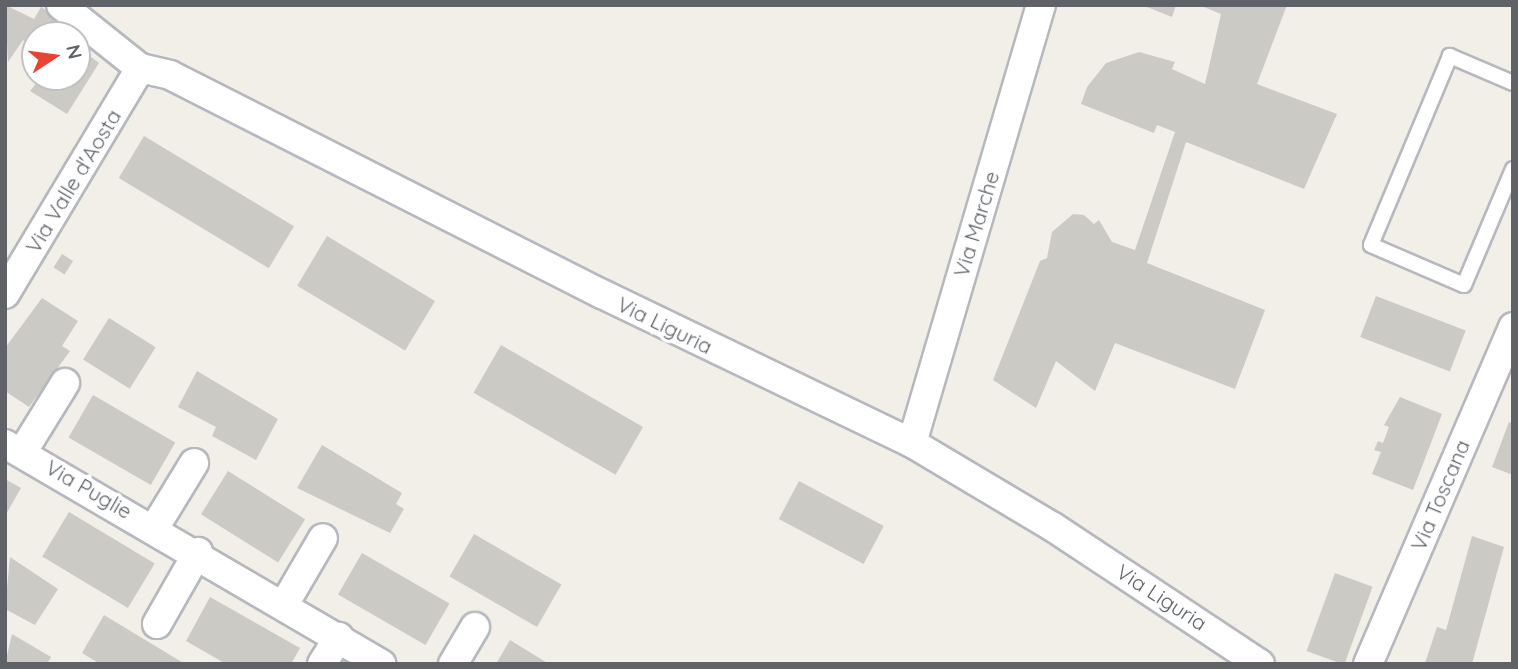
<!DOCTYPE html>
<style>
body{margin:0}
#map{position:relative;width:1518px;height:669px;overflow:hidden;background:#f1efe8;font-family:Quicksand,sans-serif}
div>[style]{position:absolute}
.building>*{inset:0;background:#cccac5;transform-origin:0 0}
.roads{filter:drop-shadow(2px 0 #b5b8bc) drop-shadow(-2px 0 #b5b8bc) drop-shadow(0 2px #b5b8bc) drop-shadow(0 -2px #b5b8bc)}
.lane>*{height:14px;margin:-7px;padding:0 7px;transform-origin:7px;border-radius:7px;background:#fff}
.street>*{height:28px;margin:-14px;padding:0 14px;transform-origin:14px;border-radius:14px;background:#fff}
span{translate:-50% -50%;white-space:nowrap;text-align:center;line-height:1.15;-webkit-text-stroke:7px #fff;paint-order:stroke}
.street-label{font-size:21px;color:#5f6368}
.frame{position:absolute;inset:0;border:7px solid #5f6368;pointer-events:none}
.north{position:absolute;left:21px;top:21px;width:70px;height:70px;box-sizing:border-box;background:#fff;border:2px solid #bfc1c3;border-radius:50%;rotate:77deg;font-size:19px;font-weight:700;line-height:28px;text-align:center;color:#5f6368}
.north::after{content:'';display:block;margin:auto;width:24px;height:32px;background:#ea4335;clip-path:polygon(50% 0,100% 100%,50% 72%,0 100%)}
</style>
<div id="map">
<div class="building">
<div style="clip-path:polygon(5px 5px,34px 19px,41px 7px,80px 32px,35px 35px,35px 50px,23px 40px,8px 62px)"></div>
<div style="clip-path:polygon(1142px 5px,1176px 5px,1172px 17px)"></div>
<div style="clip-path:polygon(1199px 5px,1287px 5px,1257px 84px,1337px 114px,1304px 189px,1186px 142px,1147px 263px,1265px 310px,1235px 389px,1115px 343px,1095px 391px,1056px 361px,1036px 408px,993px 380px,1040px 261px,1047px 258px,1052px 232px,1073px 214px,1084px 215px,1094px 224px,1099px 220px,1112px 242px,1135px 250px,1175px 132px,1157px 125px,1154px 133px,1081px 104px,1087px 87px,1106px 63px,1139px 52px,1175px 62px,1172px 69px,1205px 84px,1221px 14px)"></div>
<div style="clip-path:polygon(77px 46px,99px 63px,67px 114px,30px 91px,41px 77px,77px 77px)"></div>
<div style="left:144px;top:136px;width:175px;height:49px;rotate:31deg"></div>
<div style="left:327px;top:236px;width:126px;height:58px;rotate:31deg"></div>
<div style="left:62px;top:254px;width:13px;height:16px;rotate:32deg"></div>
<div style="left:1376px;top:296px;width:96px;height:44px;rotate:21deg"></div>
<div style="clip-path:polygon(42px 298px,78px 321px,62px 346px,70px 351px,29px 407px,5px 391px,5px 348px)"></div>
<div style="left:109px;top:318px;width:55px;height:49px;rotate:32deg"></div>
<div style="left:501px;top:345px;width:164px;height:55px;rotate:30deg"></div>
<div style="clip-path:polygon(197px 371px,278px 419px,256px 460px,212px 436px,216px 427px,178px 407px)"></div>
<div style="left:93px;top:395px;width:95px;height:49px;rotate:30deg"></div>
<div style="clip-path:polygon(1400px 397px,1442px 414px,1413px 490px,1372px 474px,1381px 452px,1374px 450px,1378px 441px,1383px 443px,1389px 427px,1384px 425px)"></div>
<div style="clip-path:polygon(1509px 422px,1513px 424px,1513px 475px,1492px 467px)"></div>
<div style="clip-path:polygon(322px 445px,402px 493px,396px 504px,404px 509px,390px 533px,297px 488px)"></div>
<div style="left:228px;top:471px;width:91px;height:51px;rotate:32deg"></div>
<div style="clip-path:polygon(5px 479px,21px 488px,5px 516px)"></div>
<div style="left:799px;top:481px;width:96px;height:43px;rotate:28deg"></div>
<div style="left:69px;top:512px;width:100px;height:52px;rotate:31deg"></div>
<div style="left:474px;top:534px;width:101px;height:49px;rotate:30deg"></div>
<div style="clip-path:polygon(1472px 536px,1504px 547px,1472px 664px,1425px 663px,1437px 627px,1446px 630px)"></div>
<div style="left:362px;top:553px;width:101px;height:48px;rotate:30deg"></div>
<div style="clip-path:polygon(10px 557px,58px 589px,35px 625px,5px 609px)"></div>
<div style="left:1335px;top:573px;width:40px;height:83px;rotate:20deg"></div>
<div style="clip-path:polygon(210px 597px,300px 648px,291px 664px,226px 664px,186px 641px)"></div>
<div style="clip-path:polygon(104px 615px,185px 664px,100px 664px,82px 653px)"></div>
<div style="clip-path:polygon(12px 634px,51px 657px,47px 664px,5px 664px)"></div>
<div style="clip-path:polygon(510px 640px,549px 664px,496px 664px)"></div>
</div>
<div class="roads">
<div class="lane">
<div style="left:1513px;top:83px;width:69px;rotate:-156.8deg"></div>
<div style="left:1450px;top:56px;width:205px;rotate:112.7deg"></div>
<div style="left:1371px;top:245px;width:101px;rotate:23.3deg"></div>
<div style="left:1464px;top:285px;width:126px;rotate:-67.1deg"></div>
</div>
<div class="street">
<div style="left:61px;top:5px;width:101px;rotate:38.6deg"></div>
<div style="left:140px;top:68px;width:31px;rotate:13deg"></div>
<div style="left:170px;top:75px;width:484px;rotate:26.9deg"></div>
<div style="left:602px;top:294px;width:344px;rotate:25.7deg"></div>
<div style="left:912px;top:443px;width:164px;rotate:30.8deg"></div>
<div style="left:1053px;top:527px;width:248px;rotate:33.5deg"></div>
<div style="left:5px;top:294px;width:263px;rotate:-59.1deg"></div>
<div style="left:912px;top:443px;width:457px;rotate:-73.6deg"></div>
<div style="left:5px;top:444px;width:436px;rotate:30.3deg"></div>
<div style="left:23px;top:451px;width:80px;rotate:-58.3deg"></div>
<div style="left:155px;top:527px;width:75px;rotate:-58.6deg"></div>
<div style="left:285px;top:603px;width:75px;rotate:-59.7deg"></div>
<div style="left:157px;top:624px;width:83px;rotate:-60.3deg"></div>
<div style="left:322px;top:664px;width:32px;rotate:-58deg"></div>
<div style="left:453px;top:664px;width:43px;rotate:-59.3deg"></div>
<div style="left:1368px;top:664px;width:367px;rotate:-66.7deg"></div>
</div>
</div>
<div class="street-label">
<span style="left:73px;top:181px;rotate:-59deg">Via Valle d'Aosta</span>
<span style="left:976px;top:224px;rotate:-73deg">Via Marche</span>
<span style="left:665px;top:325px;rotate:26deg">Via Liguria</span>
<span style="left:89px;top:489px;rotate:30deg">Via Puglie</span>
<span style="left:1440px;top:495px;rotate:-67deg">Via Toscana</span>
<span style="left:1162px;top:597px;rotate:33deg">Via Liguria</span>
</div>
<div class="frame"></div>
<div class="north">N</div>
</div>
